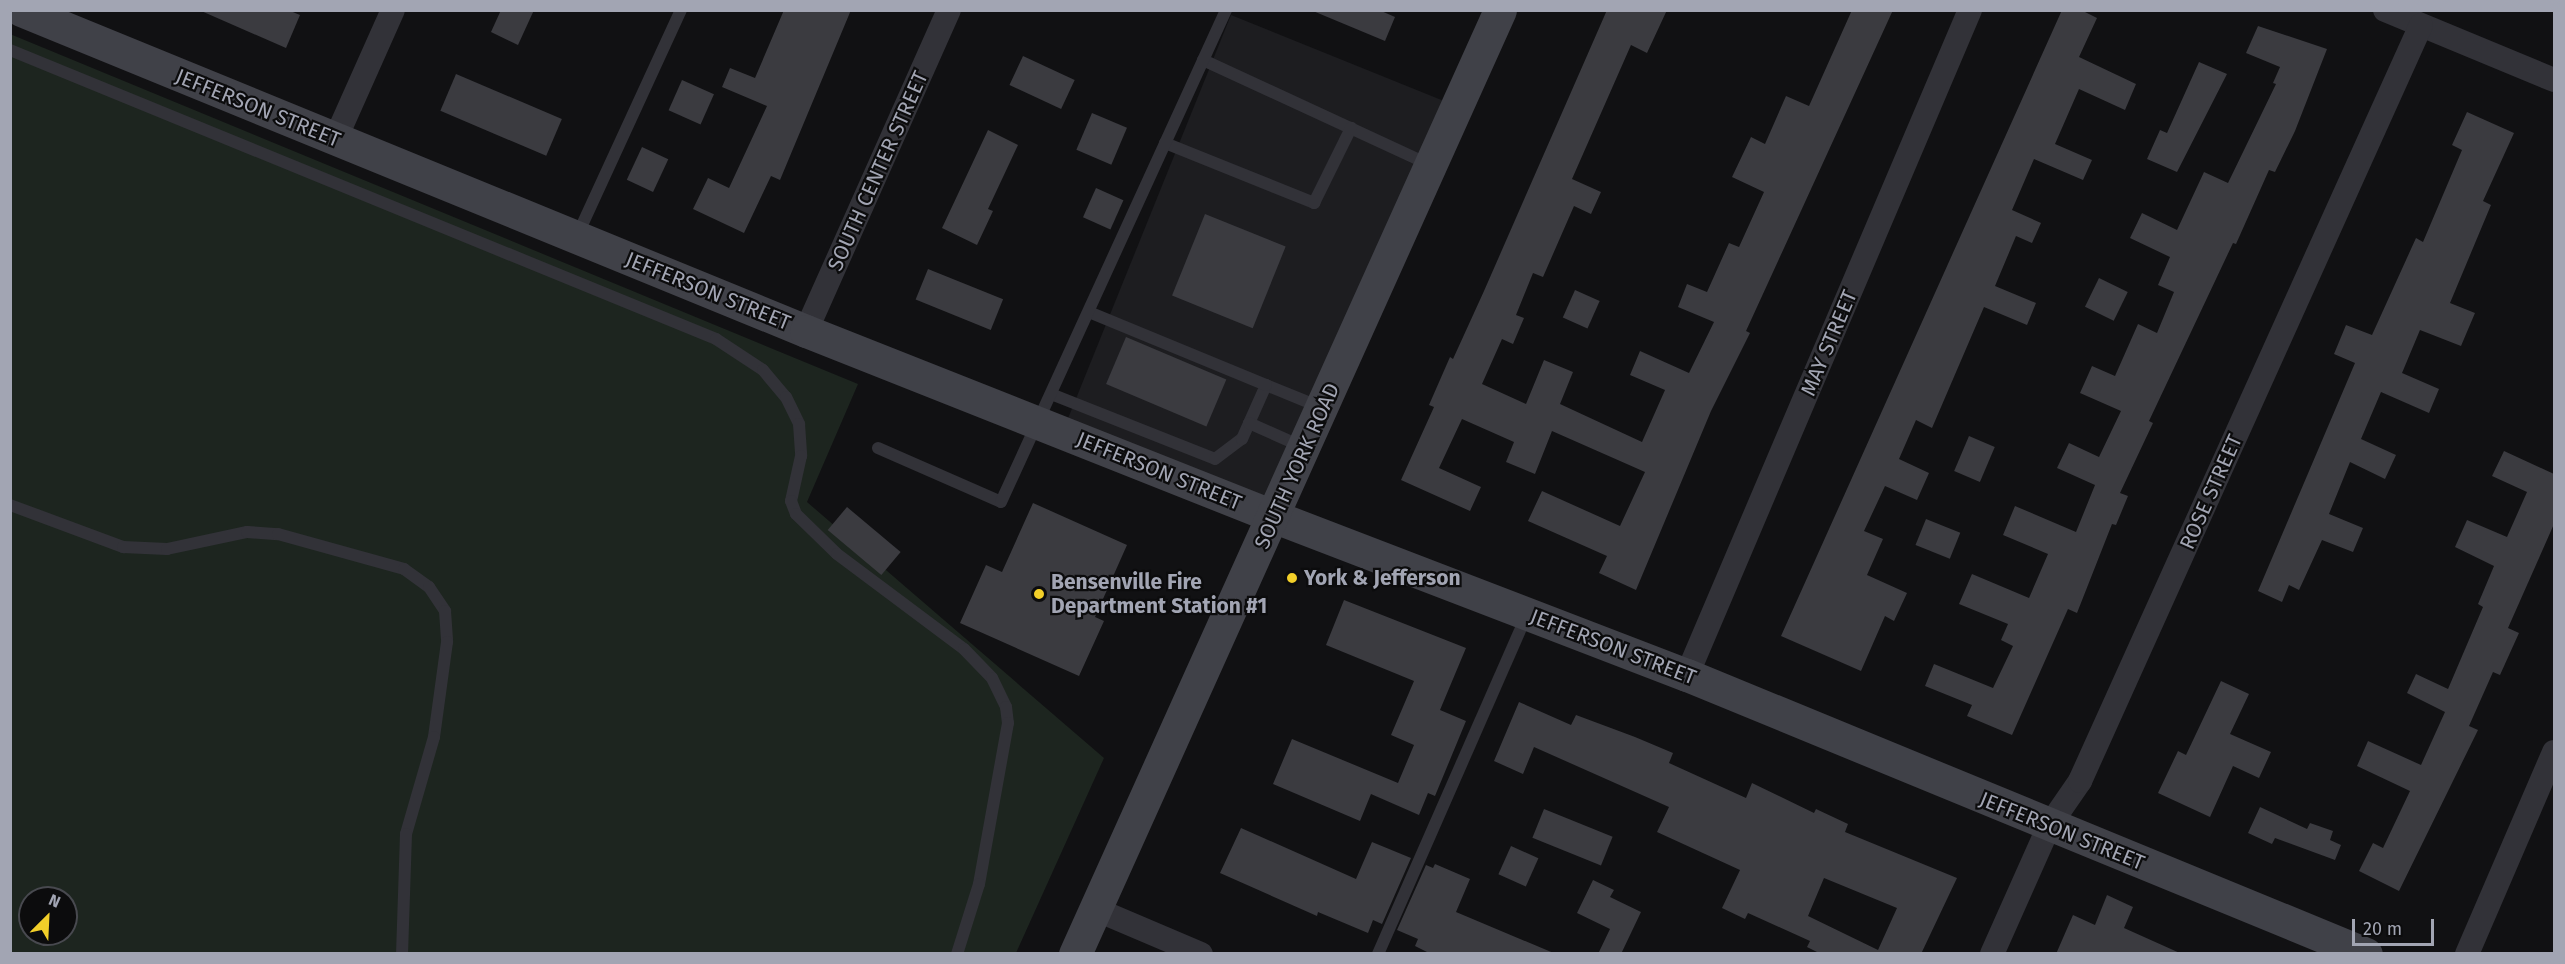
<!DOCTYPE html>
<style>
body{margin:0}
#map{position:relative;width:2565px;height:964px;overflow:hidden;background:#111113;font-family:"Fira Sans",sans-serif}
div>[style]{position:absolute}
.built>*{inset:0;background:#1d1d20;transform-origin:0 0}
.green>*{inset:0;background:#1d251f}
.building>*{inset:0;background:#3b3b40;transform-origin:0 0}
.lane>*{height:12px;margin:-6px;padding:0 6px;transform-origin:6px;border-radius:6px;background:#323238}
.street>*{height:24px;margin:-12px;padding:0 12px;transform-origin:12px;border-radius:12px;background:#323238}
.secondary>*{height:33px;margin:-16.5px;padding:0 16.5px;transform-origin:16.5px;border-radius:16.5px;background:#404148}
.dots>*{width:16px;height:16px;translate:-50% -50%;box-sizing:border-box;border:3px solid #0c0c0d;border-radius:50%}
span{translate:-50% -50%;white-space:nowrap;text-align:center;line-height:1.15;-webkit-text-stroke:4.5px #0c0c0d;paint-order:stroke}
.street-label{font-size:21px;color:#a2a5b3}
.poi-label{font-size:21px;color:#a2a5b3;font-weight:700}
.left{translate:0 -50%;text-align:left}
.frame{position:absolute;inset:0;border:12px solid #a2a5b3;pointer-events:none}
.north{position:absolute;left:18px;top:886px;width:60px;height:60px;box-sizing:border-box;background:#0c0c0d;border:2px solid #48494f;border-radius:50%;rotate:24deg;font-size:16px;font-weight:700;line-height:24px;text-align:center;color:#a2a5b3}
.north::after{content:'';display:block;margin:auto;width:21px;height:27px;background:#f2cf29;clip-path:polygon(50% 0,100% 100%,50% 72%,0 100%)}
.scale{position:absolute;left:2352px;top:919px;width:82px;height:27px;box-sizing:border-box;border:3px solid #a2a5b3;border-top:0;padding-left:8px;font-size:18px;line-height:21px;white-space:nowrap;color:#a2a5b3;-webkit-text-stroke:4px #0c0c0d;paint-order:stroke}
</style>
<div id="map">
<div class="built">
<div style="left:1231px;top:15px;width:239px;height:443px;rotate:22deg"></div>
</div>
<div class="green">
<div style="clip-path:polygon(evenodd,10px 34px,858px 384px,807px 502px,1104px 758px,1016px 953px,11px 953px,10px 34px,30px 898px,66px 898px,66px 934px,30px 934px,30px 898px)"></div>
</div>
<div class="building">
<div style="clip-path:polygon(199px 10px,288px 10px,300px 15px,286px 48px)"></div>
<div style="clip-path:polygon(501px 10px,534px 10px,518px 45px,491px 32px)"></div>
<div style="clip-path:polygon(784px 10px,851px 10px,780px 180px,771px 176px,744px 233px,693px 209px,708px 178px,729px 188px,767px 106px,722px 87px,730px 68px,755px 78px)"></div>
<div style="clip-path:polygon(1379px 10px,1395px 17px,1385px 41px,1313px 11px)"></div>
<div style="clip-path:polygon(1607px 10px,1667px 10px,1647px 53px,1631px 45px,1572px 179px,1601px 192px,1591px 214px,1574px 206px,1543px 277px,1533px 273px,1516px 315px,1524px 318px,1513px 344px,1502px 339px,1482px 384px,1526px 404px,1544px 360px,1573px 372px,1560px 404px,1642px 442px,1665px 390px,1630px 375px,1640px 351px,1689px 373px,1714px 322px,1678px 307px,1687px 284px,1707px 292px,1729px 243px,1739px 247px,1764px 192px,1732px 177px,1751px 137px,1765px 144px,1786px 96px,1809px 106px,1852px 10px,1893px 10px,1746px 331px,1750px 333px,1711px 411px,1636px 590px,1599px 573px,1607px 556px,1528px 521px,1542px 491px,1620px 526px,1645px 472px,1552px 431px,1535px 474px,1506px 462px,1514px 442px,1462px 419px,1439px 468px,1481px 487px,1470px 511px,1401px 480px,1434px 407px,1429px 405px,1450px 357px,1453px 359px,1484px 291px)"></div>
<div style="clip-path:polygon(2062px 10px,2081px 10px,2097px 18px,2079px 57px,2136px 84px,2125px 110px,2079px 89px,2055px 144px,2092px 160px,2083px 180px,2034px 159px,2012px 210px,2041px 223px,2032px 243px,2016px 236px,1995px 286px,2036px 303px,2027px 325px,1984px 307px,1932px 428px,1916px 420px,1899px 459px,1929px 473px,1917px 500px,1885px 486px,1864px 531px,1883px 539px,1867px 575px,1907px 593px,1894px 621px,1885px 616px,1861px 671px,1781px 636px)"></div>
<div style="clip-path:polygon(2258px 26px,2327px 49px,2295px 131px,2275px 172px,2269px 170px,2236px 244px,2233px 243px,2149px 421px,2153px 423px,2120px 493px,2128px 496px,2116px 525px,2112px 524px,2077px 613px,2068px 609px,2012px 735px,1967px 716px,1972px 705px,1925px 686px,1934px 664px,1993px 688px,2013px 646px,2001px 640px,2008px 624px,1959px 604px,1972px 574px,2029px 598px,2048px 554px,2003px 535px,2015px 506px,2076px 532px,2095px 485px,2057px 468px,2069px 443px,2099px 457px,2121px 411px,2080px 393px,2092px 366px,2115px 376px,2138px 324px,2157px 333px,2174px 292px,2158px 285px,2170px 257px,2130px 238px,2142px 213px,2177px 230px,2204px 172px,2228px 183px,2276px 84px,2273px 83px,2280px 67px,2246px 53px)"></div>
<div style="left:1023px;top:56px;width:57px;height:32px;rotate:25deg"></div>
<div style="clip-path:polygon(2199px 62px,2227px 74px,2177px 172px,2147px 159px,2160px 130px,2167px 133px)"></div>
<div style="left:456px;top:74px;width:115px;height:40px;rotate:23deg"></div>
<div style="left:682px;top:80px;width:35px;height:33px;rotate:24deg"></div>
<div style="clip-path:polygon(2467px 112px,2514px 133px,2483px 201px,2491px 205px,2450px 303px,2475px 313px,2461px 346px,2420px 330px,2402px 373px,2439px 389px,2429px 413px,2381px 392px,2361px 439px,2396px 455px,2385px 479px,2350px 462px,2329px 514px,2363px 528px,2353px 552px,2322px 540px,2299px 590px,2289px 585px,2282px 602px,2258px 591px,2355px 363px,2334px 354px,2346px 325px,2372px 335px,2416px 238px,2423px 242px,2462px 150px,2452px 145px)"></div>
<div style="left:1092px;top:113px;width:38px;height:40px;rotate:23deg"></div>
<div style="clip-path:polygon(988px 130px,1018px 145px,988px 209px,993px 211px,977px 245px,942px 228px)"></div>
<div style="left:642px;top:147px;width:29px;height:36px;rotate:25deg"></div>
<div style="left:1096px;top:188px;width:30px;height:32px;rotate:24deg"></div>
<div style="left:1205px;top:214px;width:87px;height:88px;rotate:22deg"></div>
<div style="left:928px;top:269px;width:81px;height:33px;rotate:22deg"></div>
<div style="left:2099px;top:278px;width:32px;height:32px;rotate:26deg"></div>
<div style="left:1575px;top:290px;width:27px;height:30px;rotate:24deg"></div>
<div style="left:1126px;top:337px;width:109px;height:51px;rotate:23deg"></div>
<div style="left:1969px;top:436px;width:28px;height:38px;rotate:23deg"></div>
<div style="clip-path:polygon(2504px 451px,2554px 474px,2554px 524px,2508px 628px,2519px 633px,2500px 675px,2493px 672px,2469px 726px,2478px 730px,2399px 891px,2359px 871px,2373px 843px,2383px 848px,2410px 791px,2357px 766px,2368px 741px,2421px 765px,2445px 712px,2407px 693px,2416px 674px,2448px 689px,2483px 607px,2478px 604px,2494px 566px,2455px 547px,2467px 520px,2507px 537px,2527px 492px,2492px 476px)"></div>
<div style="clip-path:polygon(1033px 503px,1127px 545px,1095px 617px,1104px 621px,1079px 676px,960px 623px,986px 565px,1002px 572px)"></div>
<div style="left:847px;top:507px;width:70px;height:30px;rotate:40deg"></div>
<div style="left:1926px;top:519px;width:37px;height:28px;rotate:22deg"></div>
<div style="clip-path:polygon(1344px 600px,1466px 648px,1440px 710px,1466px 721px,1435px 796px,1428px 793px,1419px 815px,1371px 794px,1360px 821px,1273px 784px,1292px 739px,1398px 783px,1414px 745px,1391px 735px,1414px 681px,1326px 645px)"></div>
<div style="clip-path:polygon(2221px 681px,2249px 694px,2230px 734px,2271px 752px,2259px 778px,2233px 766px,2210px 817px,2158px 793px,2178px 751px,2186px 755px)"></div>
<div style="clip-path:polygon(evenodd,1519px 702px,1571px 725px,1576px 715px,1635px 737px,1673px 753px,1669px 763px,1746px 798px,1752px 783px,1814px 813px,1816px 809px,1848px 824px,1845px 832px,1957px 878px,1921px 954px,1821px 954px,1807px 947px,1810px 941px,1748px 913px,1745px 919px,1722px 908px,1740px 870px,1657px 832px,1669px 807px,1534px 747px,1523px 774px,1494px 761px,1519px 702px,1824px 878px,1897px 908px,1878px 950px,1808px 916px,1824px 878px)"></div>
<div style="clip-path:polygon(2260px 807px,2307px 829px,2310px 823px,2333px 831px,2330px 840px,2341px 845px,2335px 860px,2275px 838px,2272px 844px,2248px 833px)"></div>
<div style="left:1544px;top:809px;width:74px;height:31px;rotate:22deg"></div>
<div style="clip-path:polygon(1241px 828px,1356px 879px,1372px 842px,1411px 858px,1382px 924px,1373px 920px,1368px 933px,1318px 912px,1317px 916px,1220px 873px)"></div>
<div style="left:1511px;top:846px;width:30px;height:31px;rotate:24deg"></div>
<div style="clip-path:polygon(1435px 864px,1470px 879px,1456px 912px,1556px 954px,1431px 954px,1415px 946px,1418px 939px,1397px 930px,1426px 865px,1433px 868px)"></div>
<div style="clip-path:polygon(1593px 880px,1614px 890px,1610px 897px,1641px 912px,1621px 954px,1598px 954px,1610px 929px,1577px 913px)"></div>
<div style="clip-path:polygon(2107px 895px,2133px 907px,2124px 928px,2182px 954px,2056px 954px,2073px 915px,2095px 925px)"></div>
</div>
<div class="lane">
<div style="left:10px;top:50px;width:763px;rotate:22.26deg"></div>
<div style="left:716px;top:339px;width:56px;rotate:33.4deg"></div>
<div style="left:763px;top:370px;width:35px;rotate:50deg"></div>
<div style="left:786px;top:397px;width:30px;rotate:64deg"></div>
<div style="left:799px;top:424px;width:32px;rotate:86deg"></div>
<div style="left:801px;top:456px;width:46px;rotate:102.5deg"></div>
<div style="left:791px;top:501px;width:14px;rotate:69deg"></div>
<div style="left:796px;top:514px;width:57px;rotate:44.3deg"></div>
<div style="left:837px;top:554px;width:159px;rotate:36.8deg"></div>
<div style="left:964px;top:649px;width:40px;rotate:46deg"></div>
<div style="left:992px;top:678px;width:32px;rotate:64deg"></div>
<div style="left:1006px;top:707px;width:16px;rotate:83deg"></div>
<div style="left:1008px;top:723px;width:164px;rotate:100.2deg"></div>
<div style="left:979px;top:884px;width:73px;rotate:107.4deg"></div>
<div style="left:1203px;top:60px;width:250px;rotate:24.8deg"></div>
<div style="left:1165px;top:143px;width:161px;rotate:21.9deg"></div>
<div style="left:1314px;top:203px;width:84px;rotate:-63.7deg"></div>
<div style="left:577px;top:236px;width:249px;rotate:-65.3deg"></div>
<div style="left:1266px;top:385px;width:58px;rotate:22.2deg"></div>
<div style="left:1051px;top:394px;width:176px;rotate:21.6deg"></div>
<div style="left:1215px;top:459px;width:34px;rotate:-37deg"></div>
<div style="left:1242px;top:439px;width:59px;rotate:-66deg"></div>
<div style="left:1266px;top:385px;width:191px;rotate:-157.6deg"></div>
<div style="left:1249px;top:423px;width:59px;rotate:24deg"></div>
<div style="left:878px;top:448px;width:134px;rotate:23.7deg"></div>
<div style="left:1001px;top:502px;width:541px;rotate:-65.42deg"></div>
<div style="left:10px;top:505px;width:121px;rotate:20.4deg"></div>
<div style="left:123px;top:547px;width:44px;rotate:2.6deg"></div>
<div style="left:167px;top:549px;width:82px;rotate:-12deg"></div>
<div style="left:247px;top:532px;width:31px;rotate:4deg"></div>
<div style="left:278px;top:534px;width:131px;rotate:15.5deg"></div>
<div style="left:404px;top:569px;width:31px;rotate:36deg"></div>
<div style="left:429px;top:587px;width:29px;rotate:56deg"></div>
<div style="left:445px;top:611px;width:31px;rotate:86deg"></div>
<div style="left:447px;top:642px;width:96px;rotate:97.8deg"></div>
<div style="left:434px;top:737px;width:101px;rotate:106.1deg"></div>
<div style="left:406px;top:834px;width:120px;rotate:91.9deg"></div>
<div style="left:1378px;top:954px;width:370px;rotate:-66.3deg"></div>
</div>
<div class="street">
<div style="left:2385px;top:10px;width:183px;rotate:22.5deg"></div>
<div style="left:335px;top:140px;width:142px;rotate:-66deg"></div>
<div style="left:806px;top:331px;width:351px;rotate:-66deg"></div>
<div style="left:1687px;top:675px;width:723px;rotate:-66.95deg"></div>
<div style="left:1095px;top:909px;width:115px;rotate:23deg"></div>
<div style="left:1992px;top:954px;width:140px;rotate:-66deg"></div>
<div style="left:2049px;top:826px;width:55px;rotate:-55.4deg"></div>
<div style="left:2080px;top:781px;width:829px;rotate:-65.72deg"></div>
<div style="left:2467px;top:954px;width:220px;rotate:-66.7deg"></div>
</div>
<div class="secondary">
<div style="left:21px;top:10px;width:848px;rotate:22.24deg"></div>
<div style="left:806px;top:331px;width:505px;rotate:21.63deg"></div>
<div style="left:1275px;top:517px;width:441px;rotate:21deg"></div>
<div style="left:1687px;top:675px;width:734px;rotate:22.34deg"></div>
<div style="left:1075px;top:954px;width:1035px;rotate:-65.76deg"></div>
</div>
<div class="dots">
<div style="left:1292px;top:578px;background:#f2cf29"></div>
<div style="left:1039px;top:594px;background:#f2cf29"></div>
</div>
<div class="street-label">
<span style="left:258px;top:108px;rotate:22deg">JEFFERSON STREET</span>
<span style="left:878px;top:171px;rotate:-66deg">SOUTH CENTER STREET</span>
<span style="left:708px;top:291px;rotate:22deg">JEFFERSON STREET</span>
<span style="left:1829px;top:343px;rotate:-67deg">MAY STREET</span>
<span style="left:1297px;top:466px;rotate:-66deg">SOUTH YORK ROAD</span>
<span style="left:1159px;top:471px;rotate:22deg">JEFFERSON STREET</span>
<span style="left:2211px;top:492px;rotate:-66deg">ROSE STREET</span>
<span style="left:1613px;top:647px;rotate:21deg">JEFFERSON STREET</span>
<span style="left:2062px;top:831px;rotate:22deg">JEFFERSON STREET</span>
</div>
<div class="poi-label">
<span class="left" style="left:1304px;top:578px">York &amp; Jefferson</span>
<span class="left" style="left:1051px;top:594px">Bensenville Fire<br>Department Station #1</span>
</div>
<div class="frame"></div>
<div class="north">N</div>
<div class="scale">20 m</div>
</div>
